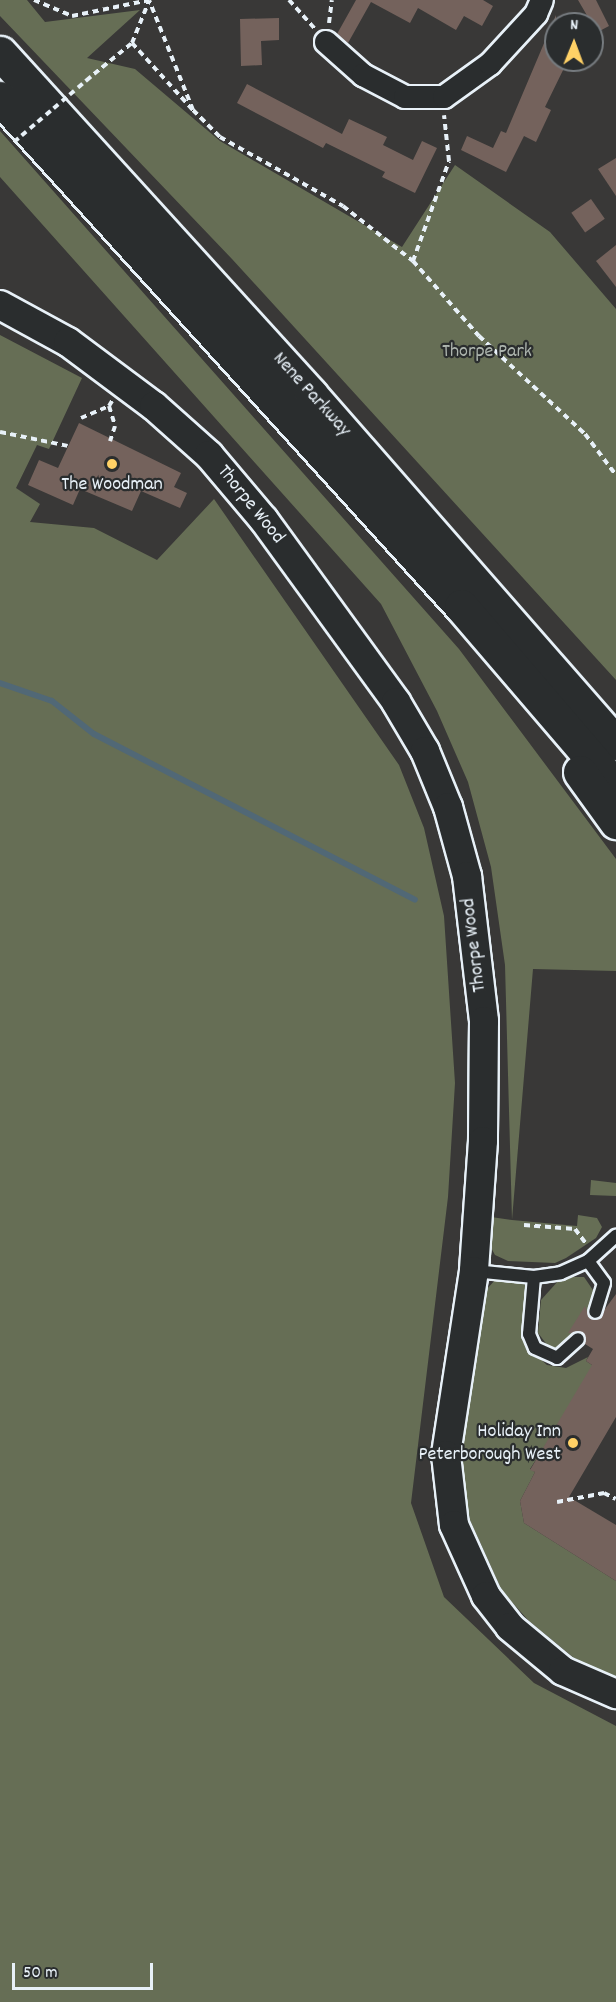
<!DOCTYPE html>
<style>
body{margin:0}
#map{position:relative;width:616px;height:2002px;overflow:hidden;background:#393837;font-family:Dekko,sans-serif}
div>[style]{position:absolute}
.green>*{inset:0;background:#666e55}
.stream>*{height:6px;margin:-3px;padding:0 3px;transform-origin:3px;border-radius:3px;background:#516876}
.building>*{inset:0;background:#74625c;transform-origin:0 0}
.path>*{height:4px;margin-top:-2px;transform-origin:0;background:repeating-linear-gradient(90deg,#e8f1f8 0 6px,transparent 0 10.5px)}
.roads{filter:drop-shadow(2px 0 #e8f1f8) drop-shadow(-2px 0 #e8f1f8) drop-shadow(0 2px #e8f1f8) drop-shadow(0 -2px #e8f1f8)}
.service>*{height:12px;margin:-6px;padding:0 6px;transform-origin:6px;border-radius:6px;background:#2a2d2e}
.minor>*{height:22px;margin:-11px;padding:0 11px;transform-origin:11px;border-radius:11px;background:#2a2d2e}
.tertiary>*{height:28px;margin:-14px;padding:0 14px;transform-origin:14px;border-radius:14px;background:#2a2d2e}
.trunk>*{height:33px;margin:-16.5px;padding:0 16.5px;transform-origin:16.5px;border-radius:16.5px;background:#2a2d2e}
.path-bridge>*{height:4px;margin-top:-2px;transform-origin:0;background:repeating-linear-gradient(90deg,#e8f1f8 0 6px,transparent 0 10.5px)}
.dots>*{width:16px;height:16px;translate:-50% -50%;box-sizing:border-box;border:3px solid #2a2d2e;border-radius:50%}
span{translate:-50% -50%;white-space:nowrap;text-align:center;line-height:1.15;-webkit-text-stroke:4.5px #2a2d2e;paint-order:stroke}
.park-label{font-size:20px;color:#aeb6af}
.street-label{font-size:20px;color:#e8f1f8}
.poi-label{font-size:20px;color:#e8f1f8}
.right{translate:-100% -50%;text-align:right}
.north{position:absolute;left:544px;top:12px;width:60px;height:60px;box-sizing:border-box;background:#2a2d2e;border:2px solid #767b7f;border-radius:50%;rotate:1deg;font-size:16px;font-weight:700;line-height:24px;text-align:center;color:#e8f1f8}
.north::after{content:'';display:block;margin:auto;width:21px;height:27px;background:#ffd166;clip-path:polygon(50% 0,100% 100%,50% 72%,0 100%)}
.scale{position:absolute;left:12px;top:1963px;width:141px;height:27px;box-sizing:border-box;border:3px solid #e8f1f8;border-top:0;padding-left:8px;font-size:18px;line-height:21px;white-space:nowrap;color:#e8f1f8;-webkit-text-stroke:4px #2a2d2e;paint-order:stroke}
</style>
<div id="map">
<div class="green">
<div style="clip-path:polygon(0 0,27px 0,45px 22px,140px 10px,87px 58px,135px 69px,220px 141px,402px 247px,455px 165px,550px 232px,616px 309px,616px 680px,232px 259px,0 16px)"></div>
<div style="clip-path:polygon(0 131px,459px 649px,616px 859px,616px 971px,533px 969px,512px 1220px,577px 1226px,578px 1215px,597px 1218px,602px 1227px,596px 1238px,566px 1258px,555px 1263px,508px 1261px,495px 1255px,489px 1244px,491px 1217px,512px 1220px,505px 965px,491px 867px,468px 782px,437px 711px,381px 604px,0 177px)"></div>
<div style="clip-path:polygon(0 335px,82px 378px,49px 449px,37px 445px,16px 488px,40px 504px,30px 522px,94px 528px,157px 560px,214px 499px,399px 765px,424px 828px,444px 916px,455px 1083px,448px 1197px,411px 1503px,444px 1597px,534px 1683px,616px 1726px,616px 2002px,0 2002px)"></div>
<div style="clip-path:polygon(591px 1180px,616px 1183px,616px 1196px,590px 1195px)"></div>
<div style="clip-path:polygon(573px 1277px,584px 1277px,597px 1296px,574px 1339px,551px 1350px,538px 1333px,541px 1300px,559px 1280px)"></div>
<div style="clip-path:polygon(496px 1279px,518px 1280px,526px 1286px,527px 1347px,547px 1365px,566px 1368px,588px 1357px,586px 1361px,595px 1367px,530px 1469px,535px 1472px,520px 1501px,524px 1523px,616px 1581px,616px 1678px,574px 1658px,529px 1621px,502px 1591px,470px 1520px,461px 1462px,462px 1419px,486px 1290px)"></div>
</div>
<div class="stream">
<div style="left:0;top:683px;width:55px;rotate:19.1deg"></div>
<div style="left:52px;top:701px;width:53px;rotate:38.2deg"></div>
<div style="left:94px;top:734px;width:361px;rotate:27.3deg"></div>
</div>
<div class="building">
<div style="clip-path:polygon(356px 0,483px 0,493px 6px,482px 26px,464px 16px,456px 30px,418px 8px,410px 23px,371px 2px,348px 43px,337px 34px)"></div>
<div style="clip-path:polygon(578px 0,596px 0,609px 26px,592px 35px,592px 24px)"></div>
<div style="clip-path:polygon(556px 15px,556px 60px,568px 60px,545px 107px,551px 110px,536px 142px,524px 136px,506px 172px,461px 150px,467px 136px,493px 148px,501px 131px,506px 133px)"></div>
<div style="clip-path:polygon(279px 18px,279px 40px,261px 41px,262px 65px,241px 66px,240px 19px)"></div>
<div style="clip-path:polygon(247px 84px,342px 134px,349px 119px,387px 137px,383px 145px,413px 160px,422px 141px,437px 148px,415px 193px,382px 177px,385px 172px,326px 143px,323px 148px,237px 103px)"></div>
<div style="clip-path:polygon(616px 158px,616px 196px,598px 169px)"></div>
<div style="left:591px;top:199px;width:24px;height:24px;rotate:55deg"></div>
<div style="clip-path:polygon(616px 245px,616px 287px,596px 261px)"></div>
<div style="clip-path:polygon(79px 423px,181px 473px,174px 487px,187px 493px,180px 508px,141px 491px,132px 511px,80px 489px,73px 505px,28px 485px,39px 460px,58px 468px)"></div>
<div style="clip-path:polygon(616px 1294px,616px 1417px,569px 1497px,616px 1525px,616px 1581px,524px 1523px,520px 1501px,535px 1472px,530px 1470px,592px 1365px,586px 1361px,593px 1349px,585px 1344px,584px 1334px,568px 1333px,585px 1306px,589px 1317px,597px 1320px)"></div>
</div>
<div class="path">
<div style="left:34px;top:0;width:41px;rotate:22.8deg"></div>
<div style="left:72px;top:16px;width:79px;rotate:-11.7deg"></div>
<div style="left:289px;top:0;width:38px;rotate:48deg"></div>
<div style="left:329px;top:23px;width:23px;rotate:-83deg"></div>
<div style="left:132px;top:43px;width:45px;rotate:-68deg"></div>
<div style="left:94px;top:74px;width:49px;rotate:-39.2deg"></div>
<div style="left:132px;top:43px;width:91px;rotate:47.7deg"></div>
<div style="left:193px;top:110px;width:118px;rotate:-111.8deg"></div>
<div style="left:193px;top:110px;width:38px;rotate:45deg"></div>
<div style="left:220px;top:137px;width:141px;rotate:29.3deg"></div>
<div style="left:343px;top:206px;width:89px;rotate:38.2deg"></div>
<div style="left:413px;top:261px;width:100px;rotate:48.7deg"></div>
<div style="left:479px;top:336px;width:144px;rotate:42.8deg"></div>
<div style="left:585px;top:434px;width:51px;rotate:52.9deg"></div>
<div style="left:413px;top:261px;width:106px;rotate:-70.2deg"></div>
<div style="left:449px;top:161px;width:46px;rotate:-96.2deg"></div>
<div style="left:109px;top:406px;width:21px;rotate:73deg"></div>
<div style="left:115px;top:426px;width:16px;rotate:108deg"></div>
<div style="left:81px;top:418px;width:30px;rotate:-23deg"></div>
<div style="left:109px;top:406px;width:6px;rotate:-59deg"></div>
<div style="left:0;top:432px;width:69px;rotate:11.6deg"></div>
<div style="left:524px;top:1225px;width:51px;rotate:4.5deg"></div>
<div style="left:575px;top:1229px;width:20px;rotate:53deg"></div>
<div style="left:557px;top:1502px;width:48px;rotate:-10.8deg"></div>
<div style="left:604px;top:1493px;width:13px;rotate:27deg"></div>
</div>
<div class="roads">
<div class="service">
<div style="left:588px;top:1261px;width:27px;rotate:54deg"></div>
<div style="left:604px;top:1283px;width:30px;rotate:107deg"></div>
<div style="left:474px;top:1271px;width:60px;rotate:5.7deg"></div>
<div style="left:534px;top:1277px;width:27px;rotate:-8deg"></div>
<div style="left:561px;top:1273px;width:30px;rotate:-24deg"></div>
<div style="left:588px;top:1261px;width:38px;rotate:-42deg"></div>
<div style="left:534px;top:1277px;width:57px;rotate:95deg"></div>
<div style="left:529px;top:1334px;width:15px;rotate:67deg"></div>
<div style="left:535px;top:1348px;width:24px;rotate:24deg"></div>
<div style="left:557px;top:1358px;width:28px;rotate:-42deg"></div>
</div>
<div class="minor">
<div style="left:326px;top:42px;width:50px;rotate:41.7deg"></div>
<div style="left:363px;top:75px;width:47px;rotate:27.6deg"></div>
<div style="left:405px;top:97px;width:39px"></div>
<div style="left:444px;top:97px;width:57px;rotate:-35.7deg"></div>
<div style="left:490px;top:64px;width:68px;rotate:-47.4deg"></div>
<div style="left:536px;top:14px;width:15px;rotate:-67deg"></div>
</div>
<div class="tertiary">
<div style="left:0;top:305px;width:77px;rotate:28.6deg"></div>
<div style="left:68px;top:342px;width:107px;rotate:36.7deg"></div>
<div style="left:154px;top:406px;width:74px;rotate:41.7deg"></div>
<div style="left:209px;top:455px;width:85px;rotate:49.8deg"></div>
<div style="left:264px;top:520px;width:225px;rotate:54deg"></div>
<div style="left:396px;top:702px;width:57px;rotate:59.4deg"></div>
<div style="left:425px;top:751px;width:61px;rotate:67.7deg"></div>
<div style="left:448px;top:807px;width:72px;rotate:74.6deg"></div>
<div style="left:467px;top:876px;width:146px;rotate:83.3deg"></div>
<div style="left:484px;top:1021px;width:120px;rotate:90.5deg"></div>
<div style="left:483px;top:1141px;width:130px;rotate:94deg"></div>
<div style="left:474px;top:1271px;width:186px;rotate:98.7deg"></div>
<div style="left:446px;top:1455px;width:70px;rotate:83.5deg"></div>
<div style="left:454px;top:1525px;width:78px;rotate:65.7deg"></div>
<div style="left:486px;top:1596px;width:39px;rotate:52deg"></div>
<div style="left:510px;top:1627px;width:69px;rotate:39.7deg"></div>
<div style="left:563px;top:1671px;width:58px;rotate:23.5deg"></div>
</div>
<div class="trunk">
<div style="left:0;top:53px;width:462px;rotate:47.7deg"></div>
<div style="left:311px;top:395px;width:463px;rotate:48.8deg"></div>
<div style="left:0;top:98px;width:686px;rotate:47.78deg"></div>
<div style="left:461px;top:606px;width:238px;rotate:49.4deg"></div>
<div style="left:580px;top:772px;width:62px;rotate:54.2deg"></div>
</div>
</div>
<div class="path-bridge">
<div style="left:14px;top:142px;width:105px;rotate:-40.4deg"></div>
</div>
<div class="dots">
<div style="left:112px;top:464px;background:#ffd166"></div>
<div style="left:573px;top:1443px;background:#ffd166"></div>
</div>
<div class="park-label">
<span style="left:487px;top:352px">Thorpe Park</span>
</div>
<div class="street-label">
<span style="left:311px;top:395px;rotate:48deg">Nene Parkway</span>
<span style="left:250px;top:505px;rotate:51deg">Thorpe Wood</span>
<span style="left:475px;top:945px;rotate:-97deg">Thorpe Wood</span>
</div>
<div class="poi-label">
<span style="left:112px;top:485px">The Woodman</span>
<span class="right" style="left:561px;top:1444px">Holiday Inn<br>Peterborough West</span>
</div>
<div class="north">N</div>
<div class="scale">50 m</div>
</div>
